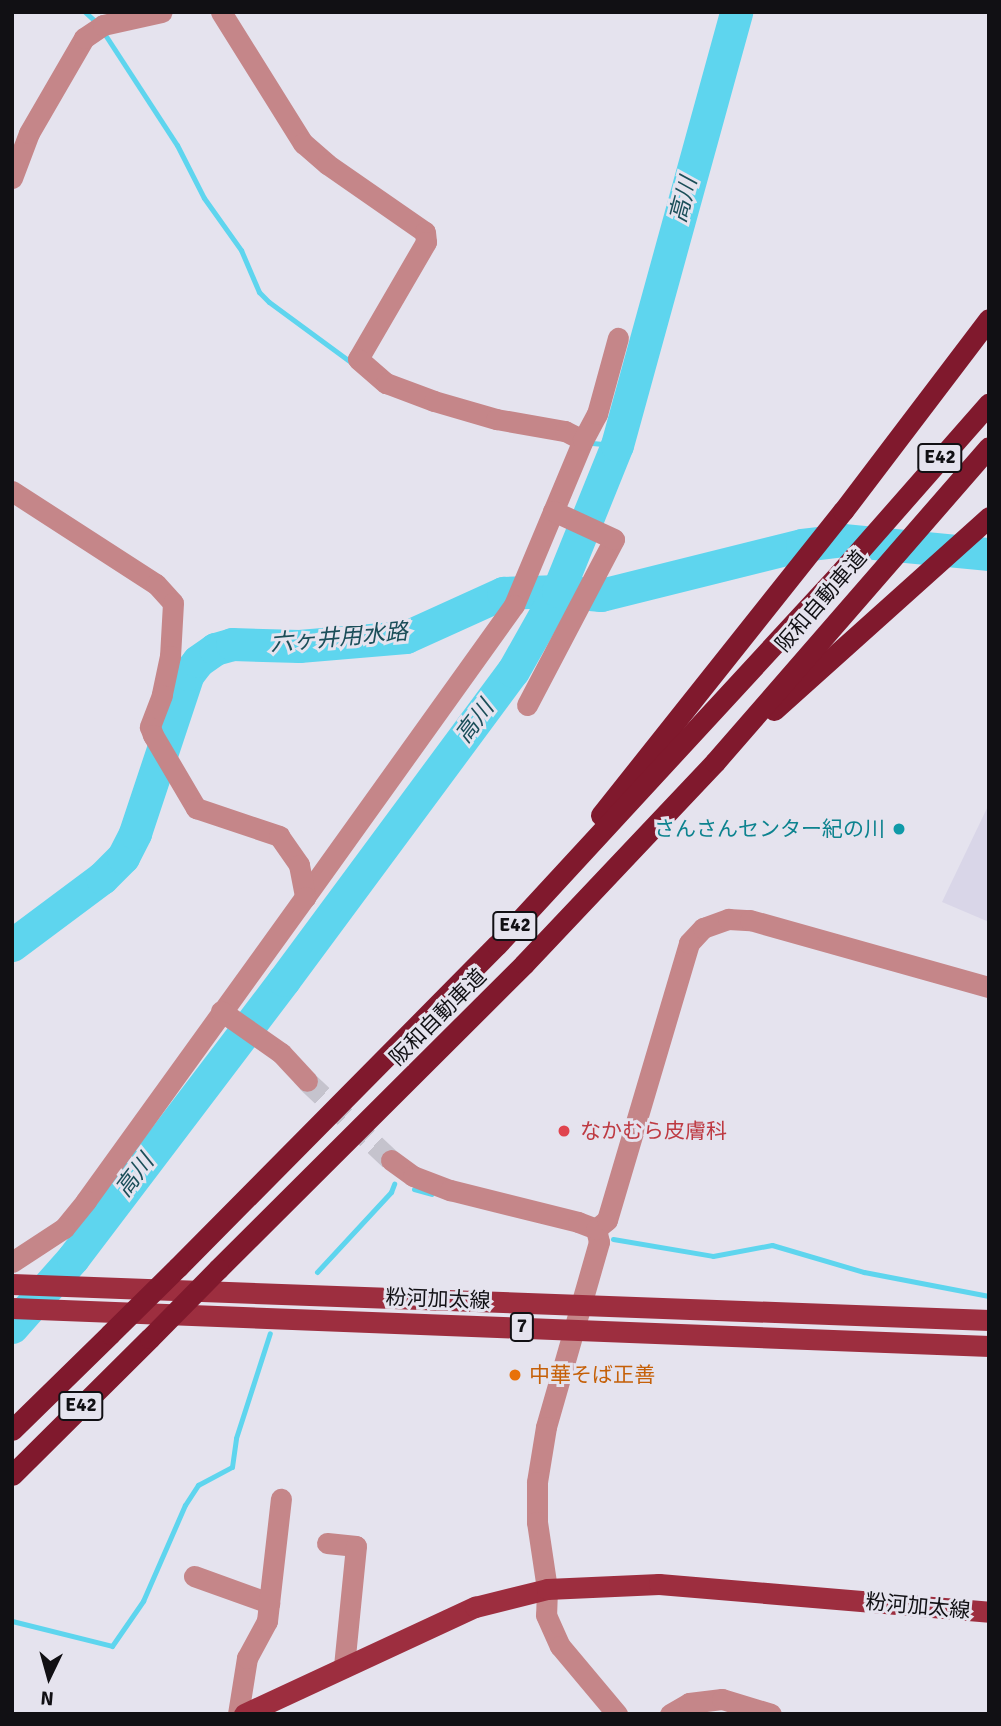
<!DOCTYPE html>
<meta charset="utf-8">
<style>
body{margin:0}
#map{position:relative;width:1001px;height:1726px;overflow:hidden;background:#e5e3ee;font-family:Signika,"Noto Sans JP",sans-serif}
div>[style]{position:absolute}
.built>*{inset:0;background:#d9d6e8}
.stream>*{height:5px;margin:-2.5px;padding:0 2.5px;transform-origin:2.5px;border-radius:2.5px;background:#5ed5ee}
.river>*{height:33px;margin:-16.5px;padding:0 16.5px;transform-origin:16.5px;border-radius:16.5px;background:#5ed5ee}
.minor-tunnel>*{height:21px;margin-top:-10.5px;transform-origin:0;background:repeating-linear-gradient(90deg,#c5c3cd 0 21px,transparent 0 31px)}
.minor>*{height:21px;margin:-10.5px;padding:0 10.5px;transform-origin:10.5px;border-radius:10.5px;background:#c58689}
.major>*{height:21px;margin:-10.5px;padding:0 10.5px;transform-origin:10.5px;border-radius:10.5px;background:#9d2e3f}
.highway>*{height:21px;margin:-10.5px;padding:0 10.5px;transform-origin:10.5px;border-radius:10.5px;background:#80192d}
.highway-bridge>*{height:21px;margin:-10.5px;padding:0 10.5px;transform-origin:10.5px;border-radius:10.5px;background:#80192d}
.dots>*{width:19px;height:19px;translate:-50% -50%;box-sizing:border-box;border:4px solid #e5e3ee;border-radius:50%}
span{translate:-50% -50%;white-space:nowrap;text-align:center;line-height:1.15;-webkit-text-stroke:6px #e5e3ee;paint-order:stroke}
.shield-label span{padding:2px 5px;background:#e5e3ee;border:2px solid;border-radius:5px;-webkit-text-stroke-width:0}
.shield-label{font-size:19px;color:#111014;font-weight:700}
.street-label{font-size:21px;color:#111014}
.culture-label{font-size:21px;color:#0d838f}
.right{translate:-100% -50%;text-align:right}
.health-label{font-size:21px;color:#be3a42}
.left{translate:0 -50%;text-align:left}
.food-label{font-size:21px;color:#c56008}
.water-label{font-size:23px;color:#1b4e59;font-style:italic}
.frame{position:absolute;inset:0;border:14px solid #111014;pointer-events:none}
.north{position:absolute;left:14px;top:1642px;width:70px;height:70px;-webkit-text-stroke:5px #e5e3ee;paint-order:stroke;rotate:185deg;font-size:19px;font-weight:700;line-height:28px;text-align:center;color:#111014}
.north::after{content:'';display:block;margin:auto;width:24px;height:32px;background:#111014;clip-path:polygon(50% 0,100% 100%,50% 72%,0 100%)}
</style>
<div id="map">
<div class="built">
<div style="clip-path:polygon(989px 804px,989px 922px,942px 902px)"></div>
</div>
<div class="stream">
<div style="left:85px;top:12px;width:15px;rotate:42deg"></div>
<div style="left:102px;top:30px;width:137px;rotate:56.9deg"></div>
<div style="left:177px;top:145px;width:59px;rotate:63deg"></div>
<div style="left:204px;top:198px;width:64px;rotate:54.6deg"></div>
<div style="left:241px;top:250px;width:46px;rotate:66.8deg"></div>
<div style="left:259px;top:292px;width:14px;rotate:45deg"></div>
<div style="left:269px;top:302px;width:103px;rotate:36.3deg"></div>
<div style="left:592px;top:443px;width:25px;rotate:5deg"></div>
<div style="left:414px;top:1189px;width:18px;rotate:16deg"></div>
<div style="left:613px;top:1239px;width:101px;rotate:9.6deg"></div>
<div style="left:713px;top:1256px;width:60px;rotate:-10.6deg"></div>
<div style="left:772px;top:1245px;width:96px;rotate:16.4deg"></div>
<div style="left:864px;top:1272px;width:127px;rotate:10.9deg"></div>
<div style="left:317px;top:1272px;width:109px;rotate:-47.2deg"></div>
<div style="left:391px;top:1192px;width:9px;rotate:-69deg"></div>
<div style="left:12px;top:1621px;width:103px;rotate:14deg"></div>
<div style="left:112px;top:1646px;width:55px;rotate:-55.4deg"></div>
<div style="left:143px;top:1601px;width:105px;rotate:-66.4deg"></div>
<div style="left:185px;top:1505px;width:24px;rotate:-57deg"></div>
<div style="left:198px;top:1485px;width:38px;rotate:-28deg"></div>
<div style="left:232px;top:1467px;width:29px;rotate:-82deg"></div>
<div style="left:236px;top:1438px;width:110px;rotate:-72.1deg"></div>
</div>
<div class="river">
<div style="left:12px;top:945px;width:112px;rotate:-36.7deg"></div>
<div style="left:102px;top:878px;width:30px;rotate:-45deg"></div>
<div style="left:123px;top:857px;width:27px;rotate:-63deg"></div>
<div style="left:135px;top:833px;width:168px;rotate:-71.6deg"></div>
<div style="left:188px;top:674px;width:16px;rotate:-52deg"></div>
<div style="left:198px;top:661px;width:21px;rotate:-35deg"></div>
<div style="left:215px;top:649px;width:18px;rotate:-16deg"></div>
<div style="left:232px;top:644px;width:67px;rotate:1.7deg"></div>
<div style="left:299px;top:646px;width:107px;rotate:-4.8deg"></div>
<div style="left:406px;top:637px;width:107px;rotate:-24.4deg"></div>
<div style="left:503px;top:593px;width:55px;rotate:-2.1deg"></div>
<div style="left:558px;top:591px;width:43px;rotate:5.3deg"></div>
<div style="left:601px;top:595px;width:207px;rotate:-14deg"></div>
<div style="left:802px;top:545px;width:41px;rotate:-7deg"></div>
<div style="left:843px;top:540px;width:147px;rotate:5.5deg"></div>
<div style="left:12px;top:1327px;width:92px;rotate:-48.5deg"></div>
<div style="left:73px;top:1258px;width:349px;rotate:-52.8deg"></div>
<div style="left:284px;top:980px;width:385px;rotate:-53.5deg"></div>
<div style="left:513px;top:671px;width:92px;rotate:-60.6deg"></div>
<div style="left:558px;top:591px;width:157px;rotate:-68deg"></div>
<div style="left:617px;top:445px;width:449px;rotate:-74.6deg"></div>
</div>
<div class="minor-tunnel">
<div style="left:307px;top:1081px;width:115px;rotate:43.2deg"></div>
</div>
<div class="minor">
<div style="left:221px;top:12px;width:155px;rotate:58deg"></div>
<div style="left:303px;top:143px;width:32px;rotate:41deg"></div>
<div style="left:327px;top:164px;width:119px;rotate:34.8deg"></div>
<div style="left:425px;top:232px;width:10px;rotate:84deg"></div>
<div style="left:426px;top:242px;width:135px;rotate:120.2deg"></div>
<div style="left:358px;top:359px;width:37px;rotate:41deg"></div>
<div style="left:386px;top:383px;width:51px;rotate:20.6deg"></div>
<div style="left:434px;top:401px;width:65px;rotate:16.2deg"></div>
<div style="left:496px;top:419px;width:70px;rotate:9.9deg"></div>
<div style="left:565px;top:431px;width:20px;rotate:27deg"></div>
<div style="left:583px;top:440px;width:179px;rotate:112.7deg"></div>
<div style="left:514px;top:605px;width:359px;rotate:125.6deg"></div>
<div style="left:12px;top:178px;width:48px;rotate:-69.3deg"></div>
<div style="left:29px;top:133px;width:110px;rotate:-59.9deg"></div>
<div style="left:84px;top:38px;width:23px;rotate:-34deg"></div>
<div style="left:103px;top:25px;width:60px;rotate:-12.4deg"></div>
<div style="left:583px;top:440px;width:30px;rotate:-62deg"></div>
<div style="left:597px;top:414px;width:79px;rotate:-74.6deg"></div>
<div style="left:12px;top:491px;width:171px;rotate:32.9deg"></div>
<div style="left:156px;top:584px;width:25px;rotate:48deg"></div>
<div style="left:173px;top:603px;width:53px;rotate:93.2deg"></div>
<div style="left:170px;top:656px;width:40px;rotate:102deg"></div>
<div style="left:162px;top:695px;width:34px;rotate:111deg"></div>
<div style="left:150px;top:727px;width:9px;rotate:69deg"></div>
<div style="left:153px;top:735px;width:85px;rotate:59.5deg"></div>
<div style="left:196px;top:808px;width:88px;rotate:18.6deg"></div>
<div style="left:279px;top:836px;width:35px;rotate:55deg"></div>
<div style="left:299px;top:865px;width:33px;rotate:79deg"></div>
<div style="left:305px;top:897px;width:375px;rotate:125.8deg"></div>
<div style="left:86px;top:1201px;width:35px;rotate:129deg"></div>
<div style="left:64px;top:1228px;width:62px;rotate:146.8deg"></div>
<div style="left:527px;top:705px;width:187px;rotate:-62.3deg"></div>
<div style="left:614px;top:539px;width:67px;rotate:-155.3deg"></div>
<div style="left:221px;top:1011px;width:73px;rotate:35deg"></div>
<div style="left:281px;top:1053px;width:38px;rotate:47deg"></div>
<div style="left:391px;top:1160px;width:27px;rotate:36deg"></div>
<div style="left:413px;top:1176px;width:40px;rotate:21deg"></div>
<div style="left:450px;top:1190px;width:132px;rotate:14deg"></div>
<div style="left:578px;top:1222px;width:19px;rotate:21deg"></div>
<div style="left:596px;top:1229px;width:13px;rotate:77deg"></div>
<div style="left:599px;top:1242px;width:192px;rotate:106deg"></div>
<div style="left:546px;top:1427px;width:56px;rotate:99.3deg"></div>
<div style="left:537px;top:1482px;width:40px;rotate:90deg"></div>
<div style="left:537px;top:1522px;width:68px;rotate:81.5deg"></div>
<div style="left:547px;top:1589px;width:26px;rotate:92deg"></div>
<div style="left:546px;top:1615px;width:34px;rotate:66deg"></div>
<div style="left:560px;top:1646px;width:89px;rotate:50deg"></div>
<div style="left:596px;top:1229px;width:14px;rotate:-39deg"></div>
<div style="left:607px;top:1220px;width:289px;rotate:-73.5deg"></div>
<div style="left:689px;top:943px;width:21px;rotate:-47deg"></div>
<div style="left:703px;top:928px;width:27px;rotate:-20deg"></div>
<div style="left:728px;top:919px;width:22px;rotate:3deg"></div>
<div style="left:750px;top:920px;width:248px;rotate:15.7deg"></div>
<div style="left:327px;top:1543px;width:29px;rotate:6deg"></div>
<div style="left:356px;top:1546px;width:122px;rotate:95.7deg"></div>
<div style="left:194px;top:1576px;width:80px;rotate:19.8deg"></div>
<div style="left:238px;top:1714px;width:57px;rotate:-80.9deg"></div>
<div style="left:247px;top:1658px;width:42px;rotate:-61.6deg"></div>
<div style="left:267px;top:1621px;width:123px;rotate:-83.5deg"></div>
<div style="left:670px;top:1714px;width:22px;rotate:-30deg"></div>
<div style="left:689px;top:1703px;width:33px;rotate:-7deg"></div>
<div style="left:722px;top:1699px;width:51px;rotate:17deg"></div>
</div>
<div class="major">
<div style="left:12px;top:1284px;width:978px;rotate:2.11deg"></div>
<div style="left:12px;top:1308px;width:978px;rotate:2.23deg"></div>
<div style="left:244px;top:1714px;width:255px;rotate:-24.9deg"></div>
<div style="left:475px;top:1607px;width:74px;rotate:-14deg"></div>
<div style="left:547px;top:1589px;width:112px;rotate:-2.6deg"></div>
<div style="left:659px;top:1584px;width:331px;rotate:4.8deg"></div>
</div>
<div class="highway">
<div style="left:774px;top:710px;width:289px;rotate:-41.9deg"></div>
<div style="left:601px;top:815px;width:389px;rotate:-51.5deg"></div>
<div style="left:843px;top:511px;width:241px;rotate:-52.8deg"></div>
<div style="left:178px;top:1267px;width:453px;rotate:-45.3deg"></div>
<div style="left:497px;top:945px;width:505px;rotate:-47.33deg"></div>
<div style="left:839px;top:574px;width:227px;rotate:-48.7deg"></div>
<div style="left:218px;top:1269px;width:432px;rotate:-44.9deg"></div>
<div style="left:524px;top:964px;width:278px;rotate:-46.6deg"></div>
<div style="left:715px;top:762px;width:417px;rotate:-49deg"></div>
<div style="left:12px;top:1430px;width:137px;rotate:-44.4deg"></div>
<div style="left:12px;top:1475px;width:194px;rotate:-44.8deg"></div>
</div>
<div class="highway-bridge">
<div style="left:110px;top:1334px;width:95px;rotate:-44.6deg"></div>
<div style="left:150px;top:1338px;width:97px;rotate:-45.4deg"></div>
</div>
<div class="dots">
<div style="left:899px;top:829px;background:#0f9aa8"></div>
<div style="left:564px;top:1131px;background:#e0444e"></div>
<div style="left:515px;top:1375px;background:#e8710a"></div>
</div>
<div class="shield-label">
<span style="left:940px;top:458px">E42</span>
<span style="left:515px;top:926px">E42</span>
<span style="left:522px;top:1327px">7</span>
<span style="left:81px;top:1406px">E42</span>
</div>
<div class="street-label">
<span style="left:821px;top:601px;rotate:-49deg">阪和自動車道</span>
<span style="left:438px;top:1017px;rotate:-45deg">阪和自動車道</span>
<span style="left:438px;top:1299px;rotate:2deg">粉河加太線</span>
<span style="left:918px;top:1606px;rotate:5deg">粉河加太線</span>
</div>
<div class="culture-label">
<span class="right" style="left:885px;top:829px">さんさんセンター紀の川</span>
</div>
<div class="health-label">
<span class="left" style="left:580px;top:1131px">なかむら皮膚科</span>
</div>
<div class="food-label">
<span class="left" style="left:529px;top:1375px">中華そば正善</span>
</div>
<div class="water-label">
<span style="left:684px;top:200px;rotate:-75deg">高川</span>
<span style="left:339px;top:638px;rotate:-5deg">六ヶ井用水路</span>
<span style="left:475px;top:722px;rotate:-53deg">高川</span>
<span style="left:135px;top:1176px;rotate:-53deg">高川</span>
</div>
<div class="frame"></div>
<div class="north">N</div>
</div>
